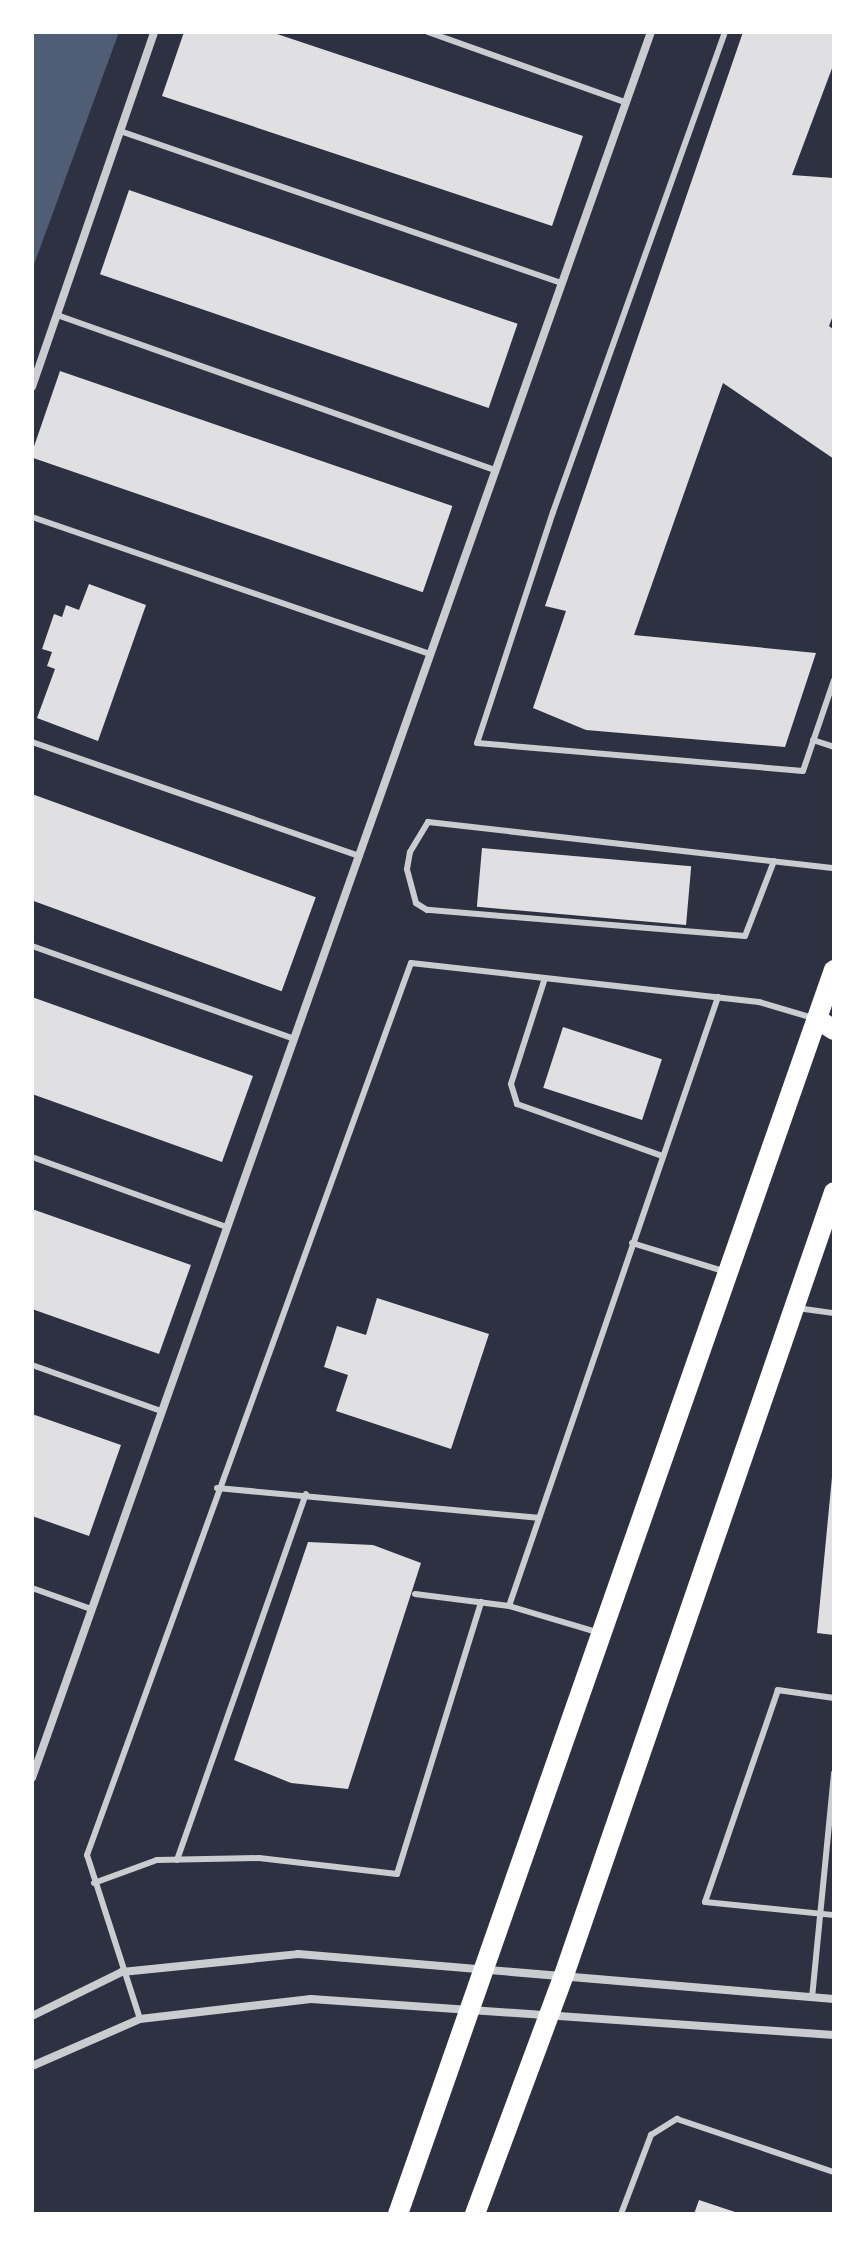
<!DOCTYPE html>
<style>
body{margin:0}
#map{position:relative;width:866px;height:2246px;overflow:hidden;background:#2d3142;font-family:"Roboto Condensed",sans-serif}
div>[style]{position:absolute}
.water>*{inset:0;background:#4f5d75}
.building>*{inset:0;background:#e0e0e3;transform-origin:0 0}
.service>*{height:6px;margin:-3px;padding:0 3px;transform-origin:3px;border-radius:3px;background:#caccd0}
.minor>*{height:8px;margin:-4px;padding:0 4px;transform-origin:4px;border-radius:4px;background:#caccd0}
.primary>*{height:20px;margin:-10px;padding:0 10px;transform-origin:10px;border-radius:10px;background:#fff}
span{translate:-50% -50%;white-space:nowrap;text-align:center;line-height:1.15;-webkit-text-stroke:8px #fff;paint-order:stroke}
.frame{position:absolute;inset:0;border:34px solid #fff;pointer-events:none}
</style>
<div id="map">
<div class="water">
<div style="clip-path:polygon(32px 32px,119px 32px,32px 270px)"></div>
</div>
<div class="building">
<div style="clip-path:polygon(184px 32px,271px 32px,583px 136px,552px 226px,162px 96px)"></div>
<div style="clip-path:polygon(743px 32px,834px 32px,834px 63px,792px 175px,834px 178px,834px 313px,829px 326px,834px 330px,834px 459px,723px 383px,634px 635px,816px 653px,785px 747px,586px 730px,533px 708px,566px 611px,545px 606px)"></div>
<div style="left:129px;top:190px;width:411px;height:89px;rotate:19deg"></div>
<div style="left:60px;top:371px;width:415px;height:91px;rotate:19deg"></div>
<div style="clip-path:polygon(89px 584px,146px 605px,98px 741px,37px 718px,55px 669px,47px 666px,52px 652px,42px 649px,54px 614px,62px 617px,66px 605px,79px 610px)"></div>
<div style="left:32px;top:794px;width:302px;height:100px;rotate:20deg"></div>
<div style="left:482px;top:848px;width:210px;height:59px;rotate:5deg"></div>
<div style="clip-path:polygon(32px 997px,253px 1076px,222px 1162px,32px 1094px)"></div>
<div style="left:563px;top:1027px;width:104px;height:64px;rotate:18deg"></div>
<div style="clip-path:polygon(32px 1209px,191px 1265px,159px 1354px,32px 1309px)"></div>
<div style="clip-path:polygon(377px 1298px,489px 1334px,451px 1449px,336px 1411px,348px 1375px,324px 1367px,337px 1326px,366px 1335px)"></div>
<div style="clip-path:polygon(32px 1414px,121px 1445px,89px 1536px,32px 1516px)"></div>
<div style="clip-path:polygon(832px 1477px,834px 1477px,834px 1635px,817px 1633px)"></div>
<div style="clip-path:polygon(308px 1542px,373px 1545px,421px 1563px,348px 1789px,291px 1783px,234px 1760px)"></div>
<div style="clip-path:polygon(699px 2200px,738px 2213px,738px 2214px,694px 2214px)"></div>
</div>
<div class="service">
<div style="left:428px;top:32px;width:209px;rotate:19.6deg"></div>
<div style="left:725px;top:32px;width:510px;rotate:109.71deg"></div>
<div style="left:553px;top:512px;width:243px;rotate:108.2deg"></div>
<div style="left:477px;top:743px;width:327px;rotate:4.9deg"></div>
<div style="left:803px;top:771px;width:96px;rotate:-71.2deg"></div>
<div style="left:120px;top:131px;width:466px;rotate:19deg"></div>
<div style="left:57px;top:315px;width:464px;rotate:19.5deg"></div>
<div style="left:32px;top:517px;width:419px;rotate:19deg"></div>
<div style="left:813px;top:740px;width:22px;rotate:18deg"></div>
<div style="left:32px;top:742px;width:343px;rotate:19.2deg"></div>
<div style="left:774px;top:861px;width:80px;rotate:111.1deg"></div>
<div style="left:745px;top:936px;width:319px;rotate:-175.3deg"></div>
<div style="left:427px;top:910px;width:13px;rotate:-148deg"></div>
<div style="left:416px;top:903px;width:35px;rotate:-105deg"></div>
<div style="left:407px;top:869px;width:17px;rotate:-80deg"></div>
<div style="left:410px;top:852px;width:35px;rotate:-59deg"></div>
<div style="left:428px;top:822px;width:409px;rotate:6.5deg"></div>
<div style="left:32px;top:946px;width:276px;rotate:19.5deg"></div>
<div style="left:545px;top:978px;width:111px;rotate:107.8deg"></div>
<div style="left:511px;top:1084px;width:21px;rotate:73deg"></div>
<div style="left:517px;top:1104px;width:154px;rotate:19.7deg"></div>
<div style="left:32px;top:1157px;width:206px;rotate:19.8deg"></div>
<div style="left:632px;top:1243px;width:95px;rotate:17.1deg"></div>
<div style="left:797px;top:1308px;width:37px;rotate:8deg"></div>
<div style="left:32px;top:1365px;width:137px;rotate:19.6deg"></div>
<div style="left:217px;top:1488px;width:322px;rotate:5.3deg"></div>
<div style="left:32px;top:1588px;width:63px;rotate:19.6deg"></div>
<div style="left:415px;top:1594px;width:95px;rotate:7.3deg"></div>
<div style="left:509px;top:1606px;width:91px;rotate:16.6deg"></div>
<div style="left:509px;top:1606px;width:644px;rotate:-71.06deg"></div>
<div style="left:834px;top:1698px;width:57px;rotate:-171.9deg"></div>
<div style="left:778px;top:1690px;width:224px;rotate:109deg"></div>
<div style="left:705px;top:1902px;width:130px;rotate:5.8deg"></div>
<div style="left:177px;top:1860px;width:388px;rotate:-70.6deg"></div>
<div style="left:94px;top:1883px;width:67px;rotate:-20.1deg"></div>
<div style="left:157px;top:1860px;width:102px;rotate:-1.1deg"></div>
<div style="left:259px;top:1858px;width:139px;rotate:6.6deg"></div>
<div style="left:397px;top:1874px;width:285px;rotate:-72.8deg"></div>
<div style="left:812px;top:1998px;width:226px;rotate:-84.4deg"></div>
<div style="left:140px;top:2019px;width:172px;rotate:-107.9deg"></div>
<div style="left:87px;top:1855px;width:949px;rotate:-70.04deg"></div>
<div style="left:411px;top:963px;width:350px;rotate:6.4deg"></div>
<div style="left:759px;top:1002px;width:56px;rotate:16.5deg"></div>
<div style="left:621px;top:2214px;width:85px;rotate:-69.2deg"></div>
<div style="left:651px;top:2135px;width:31px;rotate:-32deg"></div>
<div style="left:677px;top:2119px;width:166px;rotate:18.7deg"></div>
</div>
<div class="minor">
<div style="left:32px;top:387px;width:375px;rotate:-71deg"></div>
<div style="left:32px;top:1778px;width:1852px;rotate:-70.48deg"></div>
<div style="left:32px;top:2016px;width:100px;rotate:-26.1deg"></div>
<div style="left:122px;top:1972px;width:177px;rotate:-5.8deg"></div>
<div style="left:298px;top:1954px;width:538px;rotate:4.8deg"></div>
<div style="left:32px;top:2066px;width:118px;rotate:-23.5deg"></div>
<div style="left:140px;top:2019px;width:172px;rotate:-6.7deg"></div>
<div style="left:311px;top:1999px;width:524px;rotate:3.94deg"></div>
</div>
<div class="primary">
<div style="left:817px;top:1019px;width:20px;rotate:33deg"></div>
<div style="left:398px;top:2214px;width:1318px;rotate:-70.69deg"></div>
<div style="left:475px;top:2214px;width:255px;rotate:-69.6deg"></div>
<div style="left:564px;top:1975px;width:828px;rotate:-70.97deg"></div>
</div>
<div class="frame"></div>
</div>
